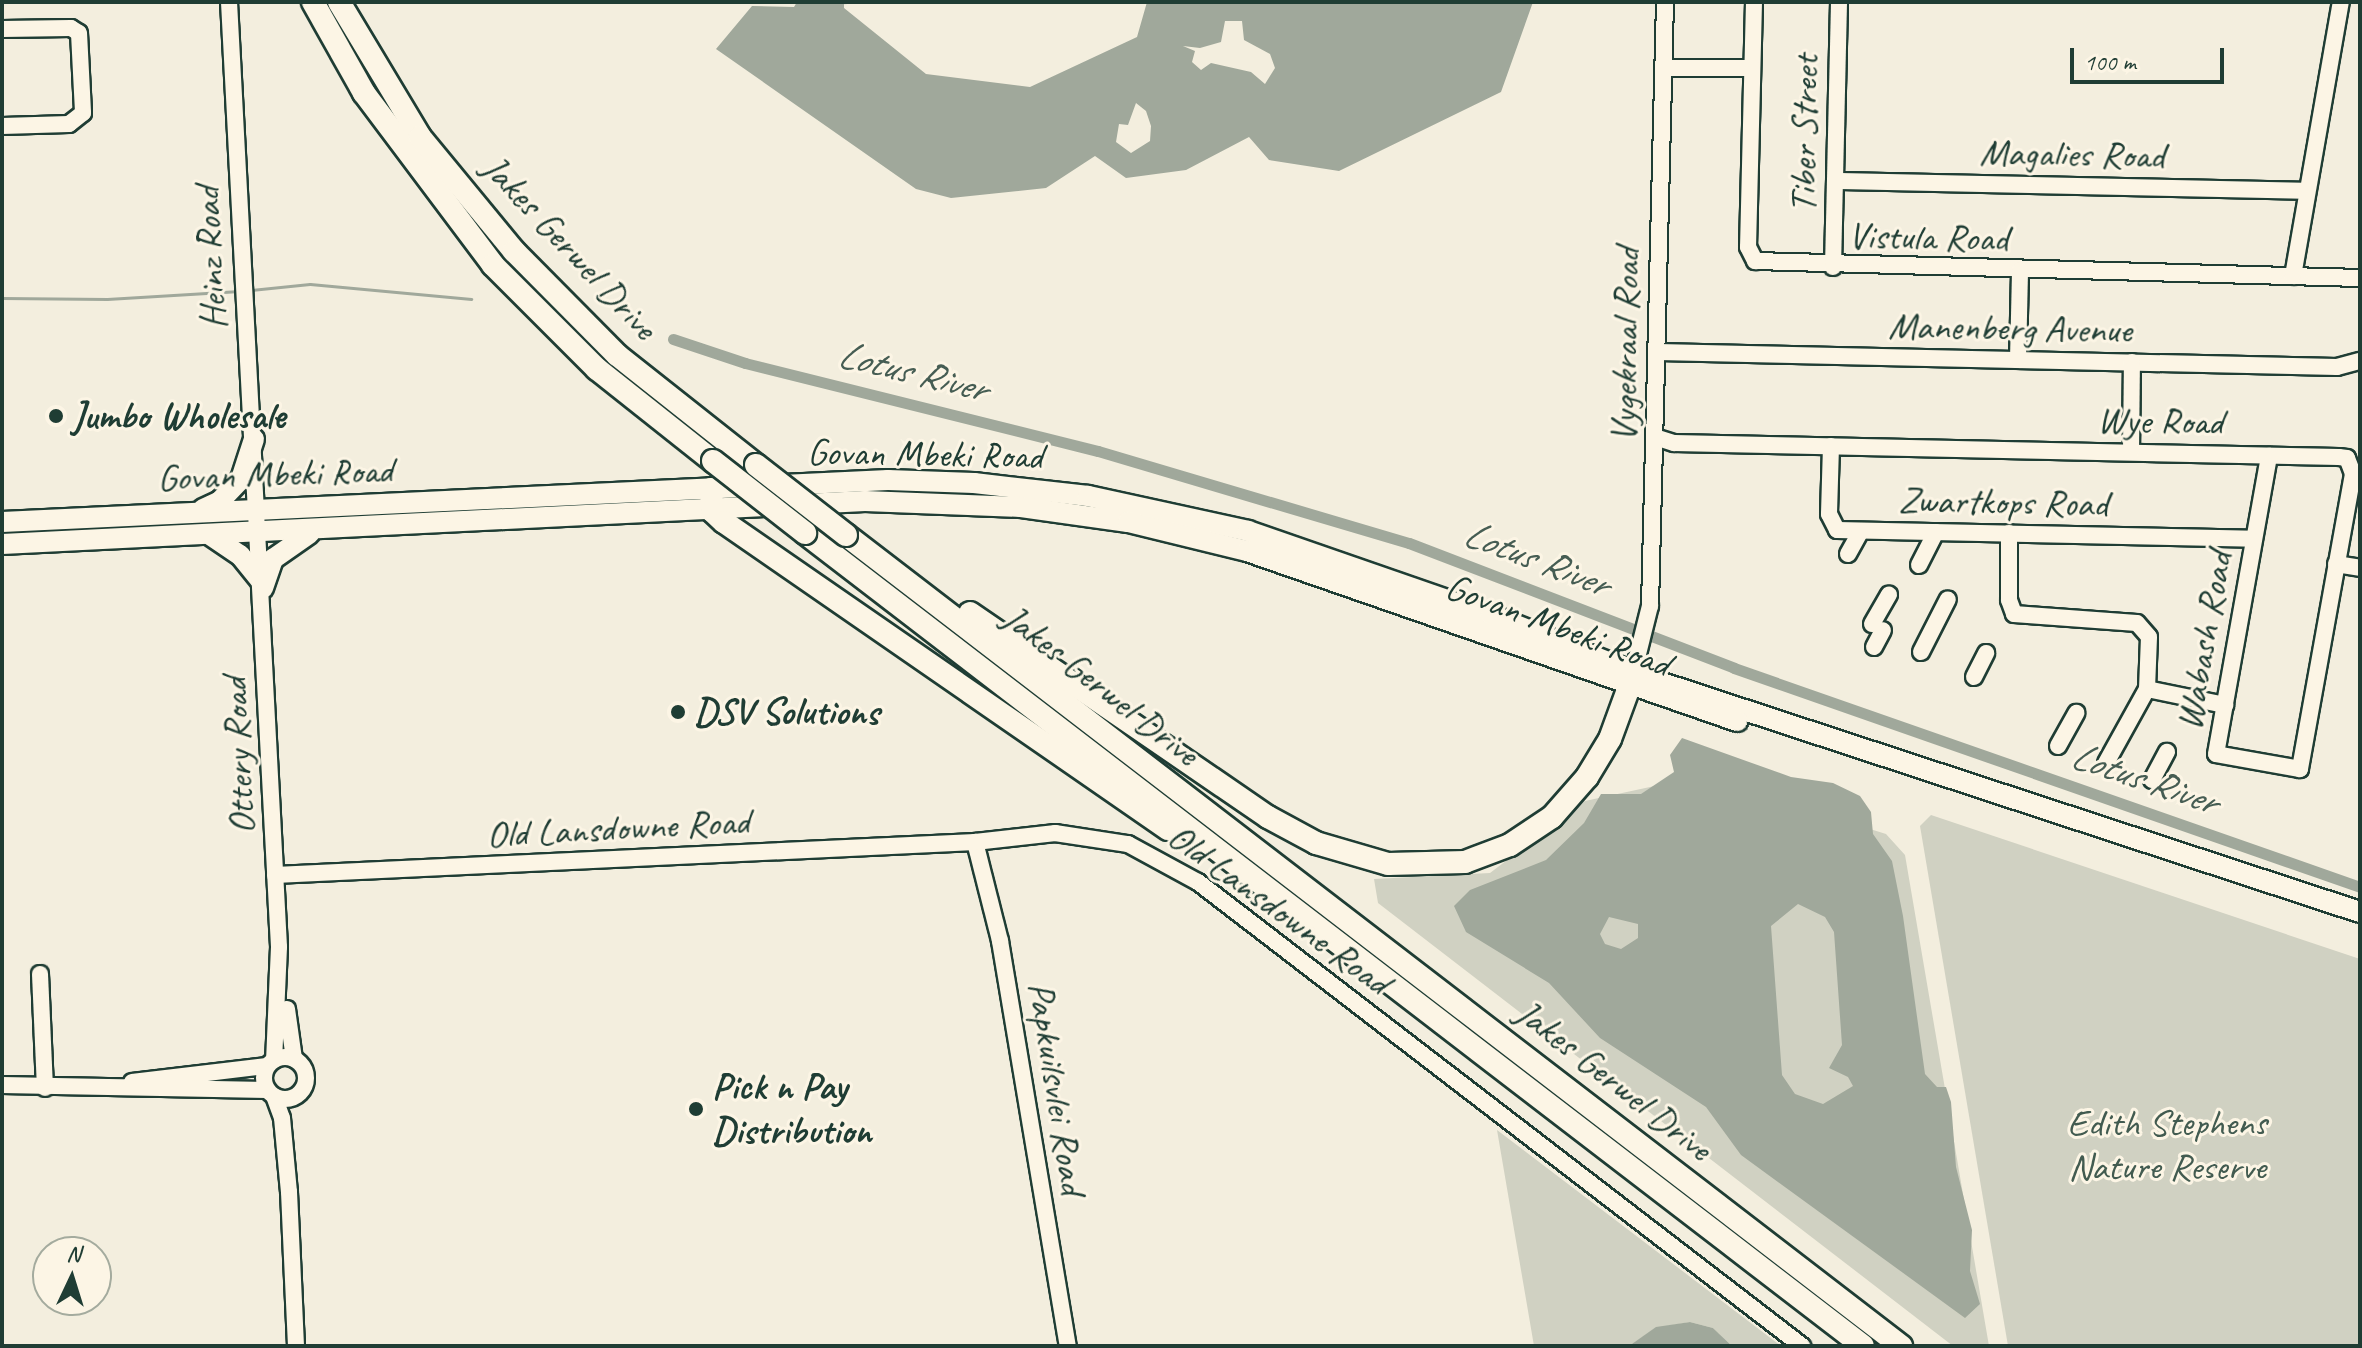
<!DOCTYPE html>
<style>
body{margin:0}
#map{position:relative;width:2362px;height:1348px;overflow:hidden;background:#f3eede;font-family:Caveat,sans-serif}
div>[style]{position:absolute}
.green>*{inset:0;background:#d0d1c2}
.water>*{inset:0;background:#a0a89b}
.stream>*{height:3px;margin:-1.5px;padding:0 1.5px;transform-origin:1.5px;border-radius:1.5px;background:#a0a89b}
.canal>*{height:11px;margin:-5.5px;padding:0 5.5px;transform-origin:5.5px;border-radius:5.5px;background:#a0a89b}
.roads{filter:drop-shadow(2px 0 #1f3d34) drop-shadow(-2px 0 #1f3d34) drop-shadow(0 2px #1f3d34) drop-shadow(0 -2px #1f3d34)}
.minor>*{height:16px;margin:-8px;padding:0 8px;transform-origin:8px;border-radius:8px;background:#fcf5e5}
.minor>.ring{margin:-8px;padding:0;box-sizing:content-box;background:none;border:16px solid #fcf5e5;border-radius:50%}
.major>*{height:20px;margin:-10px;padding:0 10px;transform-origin:10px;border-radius:10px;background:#fcf5e5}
.highway>*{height:22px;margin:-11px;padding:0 11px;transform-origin:11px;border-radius:11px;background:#fcf5e5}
.bridges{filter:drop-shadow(2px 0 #1f3d34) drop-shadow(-2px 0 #1f3d34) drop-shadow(0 2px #1f3d34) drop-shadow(0 -2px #1f3d34)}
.highway-bridge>*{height:22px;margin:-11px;padding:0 11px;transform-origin:11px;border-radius:11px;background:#fcf5e5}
.dots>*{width:22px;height:22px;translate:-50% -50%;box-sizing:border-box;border:4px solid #fcf5e5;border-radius:50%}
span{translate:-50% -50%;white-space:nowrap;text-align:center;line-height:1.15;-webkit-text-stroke:6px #fcf5e5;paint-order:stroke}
.street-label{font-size:38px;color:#1f3d34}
.poi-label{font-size:38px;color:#1f3d34;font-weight:700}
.left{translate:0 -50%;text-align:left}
.park-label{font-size:38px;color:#425b50}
.water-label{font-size:40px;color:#465d53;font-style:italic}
.frame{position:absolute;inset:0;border:4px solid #1f3d34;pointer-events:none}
.north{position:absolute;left:32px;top:1236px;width:80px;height:80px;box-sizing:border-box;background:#fcf5e5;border:2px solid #a4ab9e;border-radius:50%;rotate:4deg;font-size:22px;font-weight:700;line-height:32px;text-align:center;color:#1f3d34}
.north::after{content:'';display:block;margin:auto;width:28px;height:36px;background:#1f3d34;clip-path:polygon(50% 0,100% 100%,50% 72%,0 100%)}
.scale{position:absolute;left:2070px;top:48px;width:154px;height:36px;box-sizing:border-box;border:4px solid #1f3d34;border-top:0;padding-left:10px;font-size:24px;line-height:28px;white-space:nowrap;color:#1f3d34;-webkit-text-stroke:6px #fcf5e5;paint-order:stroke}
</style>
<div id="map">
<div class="green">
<div style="clip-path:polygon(1701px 776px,1886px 834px,1905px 855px,1989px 1346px,1953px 1346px,1378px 903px,1374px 879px,1490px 873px,1585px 801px)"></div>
<div style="clip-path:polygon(1931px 815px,2360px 959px,2360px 1346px,2008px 1346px,1920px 826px)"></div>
<div style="clip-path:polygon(1497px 1130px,1781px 1346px,1732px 1346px,1713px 1328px,1690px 1322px,1656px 1328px,1629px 1346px,1534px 1346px)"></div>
</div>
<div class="water">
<div style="clip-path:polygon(evenodd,797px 2px,844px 2px,844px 8px,926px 74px,1030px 87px,1137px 37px,1147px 2px,1533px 2px,1501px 92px,1339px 171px,1269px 160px,1249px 137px,1186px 170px,1126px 178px,1095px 156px,1046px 188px,951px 198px,916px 189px,716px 49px,752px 6px,794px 7px,797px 2px,1225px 21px,1242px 21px,1244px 40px,1270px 54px,1275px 68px,1265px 84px,1251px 72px,1211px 63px,1201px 70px,1192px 62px,1195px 51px,1183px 46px,1200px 48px,1221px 42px,1225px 21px,797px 2px,1136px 103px,1146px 111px,1151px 126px,1150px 141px,1131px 153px,1116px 142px,1119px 124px,1128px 125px,1136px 103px)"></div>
<div style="clip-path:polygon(evenodd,1682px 738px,1791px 777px,1833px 783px,1860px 796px,1871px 812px,1873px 834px,1892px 861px,1903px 916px,1925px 1074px,1937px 1087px,1946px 1087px,1951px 1102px,1956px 1167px,1972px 1230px,1970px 1271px,1980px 1304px,1965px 1318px,1741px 1155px,1706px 1107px,1600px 1038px,1549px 983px,1466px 932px,1454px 906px,1470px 890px,1546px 860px,1584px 823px,1601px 794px,1641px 794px,1674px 772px,1670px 755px,1682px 738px,1798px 904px,1825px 917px,1834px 932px,1842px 1045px,1829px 1068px,1848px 1077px,1853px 1086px,1823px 1104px,1795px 1094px,1782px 1075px,1771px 926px,1798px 904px,1682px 738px,1609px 917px,1638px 924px,1638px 938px,1621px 949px,1605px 944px,1600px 934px,1609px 917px)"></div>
<div style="clip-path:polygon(1690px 1322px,1713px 1328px,1732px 1346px,1629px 1346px,1656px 1327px)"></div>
</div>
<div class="stream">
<div style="left:252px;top:290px;width:58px;rotate:-5.9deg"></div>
<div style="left:310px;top:284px;width:162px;rotate:5.3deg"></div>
<div style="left:2px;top:298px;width:105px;rotate:0.5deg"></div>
<div style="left:107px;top:299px;width:133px;rotate:-3.4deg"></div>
</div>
<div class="canal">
<div style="left:673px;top:339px;width:76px;rotate:18.4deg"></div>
<div style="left:745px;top:363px;width:364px;rotate:14deg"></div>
<div style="left:1098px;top:451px;width:324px;rotate:16.5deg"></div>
<div style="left:1409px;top:543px;width:348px;rotate:21deg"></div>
<div style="left:1734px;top:668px;width:663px;rotate:19.28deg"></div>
</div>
<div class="roads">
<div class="minor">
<div style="left:229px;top:2px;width:946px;rotate:86.97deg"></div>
<div style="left:279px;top:947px;width:113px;rotate:92.5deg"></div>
<div style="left:1754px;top:2px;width:245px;rotate:91.4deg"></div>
<div style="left:1748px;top:247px;width:16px;rotate:63deg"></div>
<div style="left:1755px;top:261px;width:605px;rotate:1.61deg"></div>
<div style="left:2px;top:29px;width:69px;rotate:-0.8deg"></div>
<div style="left:71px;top:28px;width:9px;rotate:32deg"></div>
<div style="left:79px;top:33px;width:80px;rotate:87.1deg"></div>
<div style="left:83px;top:113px;width:18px;rotate:142deg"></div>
<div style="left:69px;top:124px;width:67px;rotate:178.3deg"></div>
<div style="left:1664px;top:68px;width:88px"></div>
<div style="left:1836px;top:181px;width:471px;rotate:1.2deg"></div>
<div style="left:1833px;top:267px;width:265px;rotate:-88.7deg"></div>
<div style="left:2293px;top:276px;width:278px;rotate:-80.1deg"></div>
<div style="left:1658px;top:352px;width:679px;rotate:1.27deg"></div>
<div style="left:2337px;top:367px;width:24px;rotate:-15deg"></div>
<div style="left:2018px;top:360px;width:89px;rotate:-88.7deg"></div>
<div style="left:1655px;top:437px;width:20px;rotate:18deg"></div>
<div style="left:1674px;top:443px;width:665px;rotate:1.21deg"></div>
<div style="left:2339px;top:457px;width:8px;rotate:7deg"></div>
<div style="left:2347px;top:458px;width:17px;rotate:69deg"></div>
<div style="left:2353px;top:474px;width:300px;rotate:100.2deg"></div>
<div style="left:2300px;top:769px;width:85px;rotate:-169.9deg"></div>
<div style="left:2216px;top:754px;width:303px;rotate:-79.9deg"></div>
<div style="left:1831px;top:446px;width:68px;rotate:91.7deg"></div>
<div style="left:1829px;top:514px;width:18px;rotate:63deg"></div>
<div style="left:1837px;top:530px;width:417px;rotate:1.2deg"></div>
<div style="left:2131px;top:452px;width:90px;rotate:-89.4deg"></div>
<div style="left:2009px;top:533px;width:67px;rotate:90deg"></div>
<div style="left:2009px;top:600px;width:15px;rotate:70deg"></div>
<div style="left:2014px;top:614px;width:123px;rotate:4.2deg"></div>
<div style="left:2137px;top:623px;width:18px;rotate:49deg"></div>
<div style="left:2149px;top:637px;width:52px;rotate:92.2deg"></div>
<div style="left:2147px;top:689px;width:80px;rotate:11.6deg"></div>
<div style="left:1848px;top:554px;width:26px;rotate:-61deg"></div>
<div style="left:2336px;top:564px;width:24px;rotate:9deg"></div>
<div style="left:1919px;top:565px;width:37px;rotate:-63deg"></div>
<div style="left:1872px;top:624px;width:34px;rotate:-60deg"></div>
<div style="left:1874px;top:647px;width:19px;rotate:-62deg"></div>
<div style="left:1921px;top:652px;width:59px;rotate:-63deg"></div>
<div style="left:1974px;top:677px;width:27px;rotate:-63deg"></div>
<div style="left:1631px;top:682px;width:78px;rotate:-76deg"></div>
<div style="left:1650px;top:606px;width:604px;rotate:-88.58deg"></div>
<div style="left:2058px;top:746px;width:38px;rotate:-61deg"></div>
<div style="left:2106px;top:763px;width:85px;rotate:-61deg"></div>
<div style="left:2152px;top:780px;width:32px;rotate:-62deg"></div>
<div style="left:975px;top:842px;width:102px;rotate:75.8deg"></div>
<div style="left:1000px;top:941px;width:411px;rotate:80.5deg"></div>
<div style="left:275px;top:875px;width:701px;rotate:-2.7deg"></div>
<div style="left:975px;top:842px;width:81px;rotate:-6.4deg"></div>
<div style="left:1055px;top:833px;width:74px;rotate:8.6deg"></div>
<div style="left:1128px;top:844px;width:80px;rotate:28.5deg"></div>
<div style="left:1198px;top:882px;width:762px;rotate:37.53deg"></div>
<div style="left:40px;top:974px;width:114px;rotate:87.5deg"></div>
<div style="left:287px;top:1009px;width:50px;rotate:82deg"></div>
<div class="ring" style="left:264px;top:1057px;width:26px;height:26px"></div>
<div style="left:132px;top:1082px;width:136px;rotate:-6.8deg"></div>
<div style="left:2px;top:1085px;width:265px;rotate:1.1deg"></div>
<div style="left:274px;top:1096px;width:23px;rotate:70deg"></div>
<div style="left:282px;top:1118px;width:74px;rotate:84.6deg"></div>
<div style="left:289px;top:1192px;width:154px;rotate:87.4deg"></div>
</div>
<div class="major">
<div style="left:203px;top:509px;width:19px;rotate:-25deg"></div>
<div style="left:220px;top:501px;width:30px;rotate:-46deg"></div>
<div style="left:241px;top:479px;width:42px;rotate:-72deg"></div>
<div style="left:2px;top:522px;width:887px;rotate:-2.71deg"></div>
<div style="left:888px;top:480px;width:86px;rotate:2deg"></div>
<div style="left:974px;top:483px;width:115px;rotate:6.5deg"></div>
<div style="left:1088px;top:496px;width:164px;rotate:12.3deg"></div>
<div style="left:1248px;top:531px;width:257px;rotate:19.1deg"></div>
<div style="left:1491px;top:615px;width:175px;rotate:21.9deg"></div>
<div style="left:1653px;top:680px;width:744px;rotate:18.17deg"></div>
<div style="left:210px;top:535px;width:36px;rotate:34deg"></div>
<div style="left:240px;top:555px;width:35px;rotate:51deg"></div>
<div style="left:2px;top:544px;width:864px;rotate:-2.85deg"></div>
<div style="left:865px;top:501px;width:156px;rotate:2.2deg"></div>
<div style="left:1021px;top:507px;width:108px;rotate:8deg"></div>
<div style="left:1128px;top:522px;width:122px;rotate:13.7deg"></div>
<div style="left:1247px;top:551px;width:519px;rotate:19.13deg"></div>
<div style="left:263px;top:588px;width:31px;rotate:-71deg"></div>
<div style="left:273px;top:559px;width:44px;rotate:-34.8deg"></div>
</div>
<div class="highway">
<div style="left:313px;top:2px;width:104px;rotate:60.7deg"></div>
<div style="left:364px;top:93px;width:215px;rotate:53.1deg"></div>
<div style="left:493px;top:265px;width:147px;rotate:45deg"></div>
<div style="left:597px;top:369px;width:148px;rotate:38.4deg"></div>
<div style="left:339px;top:2px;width:157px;rotate:59deg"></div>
<div style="left:420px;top:137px;width:148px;rotate:50.5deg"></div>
<div style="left:514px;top:251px;width:146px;rotate:45.3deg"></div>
<div style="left:617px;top:355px;width:177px;rotate:38.4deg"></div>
<div style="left:711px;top:489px;width:22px;rotate:87deg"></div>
<div style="left:712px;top:511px;width:16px;rotate:43deg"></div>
<div style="left:724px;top:522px;width:540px;rotate:34.66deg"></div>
<div style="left:805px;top:533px;width:1334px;rotate:37.54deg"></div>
<div style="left:846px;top:535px;width:1331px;rotate:37.55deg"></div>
<div style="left:970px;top:613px;width:361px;rotate:34.4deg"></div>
<div style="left:1268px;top:817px;width:55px;rotate:28.4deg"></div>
<div style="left:1316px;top:843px;width:75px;rotate:16.3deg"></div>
<div style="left:1388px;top:864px;width:77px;rotate:-1.5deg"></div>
<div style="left:1465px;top:862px;width:48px;rotate:-20.7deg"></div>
<div style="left:1510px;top:845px;width:50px;rotate:-33.7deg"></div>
<div style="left:1552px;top:817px;width:53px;rotate:-48.8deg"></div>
<div style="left:1587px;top:777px;width:44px;rotate:-58.8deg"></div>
<div style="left:1610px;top:739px;width:55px;rotate:-69.9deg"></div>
</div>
</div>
<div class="bridges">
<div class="highway-bridge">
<div style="left:713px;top:461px;width:117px;rotate:38deg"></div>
<div style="left:756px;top:465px;width:114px;rotate:37.9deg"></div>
</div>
</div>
<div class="dots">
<div style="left:56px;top:416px;background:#1f3d34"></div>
<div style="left:678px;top:712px;background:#1f3d34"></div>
<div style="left:696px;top:1109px;background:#1f3d34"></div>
</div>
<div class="street-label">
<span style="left:1804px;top:134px;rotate:-89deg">Tiber Street</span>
<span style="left:2072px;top:154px;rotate:1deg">Magalies Road</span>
<span style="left:1928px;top:237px;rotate:1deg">Vistula Road</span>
<span style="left:570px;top:247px;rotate:47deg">Jakes Gerwel Drive</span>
<span style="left:210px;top:258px;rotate:-93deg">Heinz Road</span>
<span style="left:2010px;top:328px;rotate:1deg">Manenberg Avenue</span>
<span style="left:1625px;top:345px;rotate:-89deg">Vygekraal Road</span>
<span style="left:2160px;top:421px;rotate:1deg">Wye Road</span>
<span style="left:925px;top:454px;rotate:1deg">Govan Mbeki Road</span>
<span style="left:275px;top:474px;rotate:-2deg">Govan Mbeki Road</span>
<span style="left:2003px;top:502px;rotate:1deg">Zwartkops Road</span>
<span style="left:1558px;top:625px;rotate:20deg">Govan Mbeki Road</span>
<span style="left:2204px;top:641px;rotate:-80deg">Wabash Road</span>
<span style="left:1101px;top:685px;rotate:38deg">Jakes Gerwel Drive</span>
<span style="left:238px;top:756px;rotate:-93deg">Ottery Road</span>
<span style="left:618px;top:828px;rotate:-3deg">Old Lansdowne Road</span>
<span style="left:1279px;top:909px;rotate:36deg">Old Lansdowne Road</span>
<span style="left:1614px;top:1080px;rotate:38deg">Jakes Gerwel Drive</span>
<span style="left:1057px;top:1088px;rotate:81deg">Papkuilsvlei Road</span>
</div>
<div class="poi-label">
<span class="left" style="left:72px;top:416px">Jumbo Wholesale</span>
<span class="left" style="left:694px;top:712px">DSV Solutions</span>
<span class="left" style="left:712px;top:1109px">Pick n Pay<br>Distribution</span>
</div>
<div class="park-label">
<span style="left:2167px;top:1145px">Edith Stephens<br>Nature Reserve</span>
</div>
<div class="water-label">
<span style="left:912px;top:371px;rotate:14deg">Lotus River</span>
<span style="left:1536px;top:558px;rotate:21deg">Lotus River</span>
<span style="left:2144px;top:778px;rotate:19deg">Lotus River</span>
</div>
<div class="frame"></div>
<div class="north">N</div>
<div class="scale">100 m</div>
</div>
